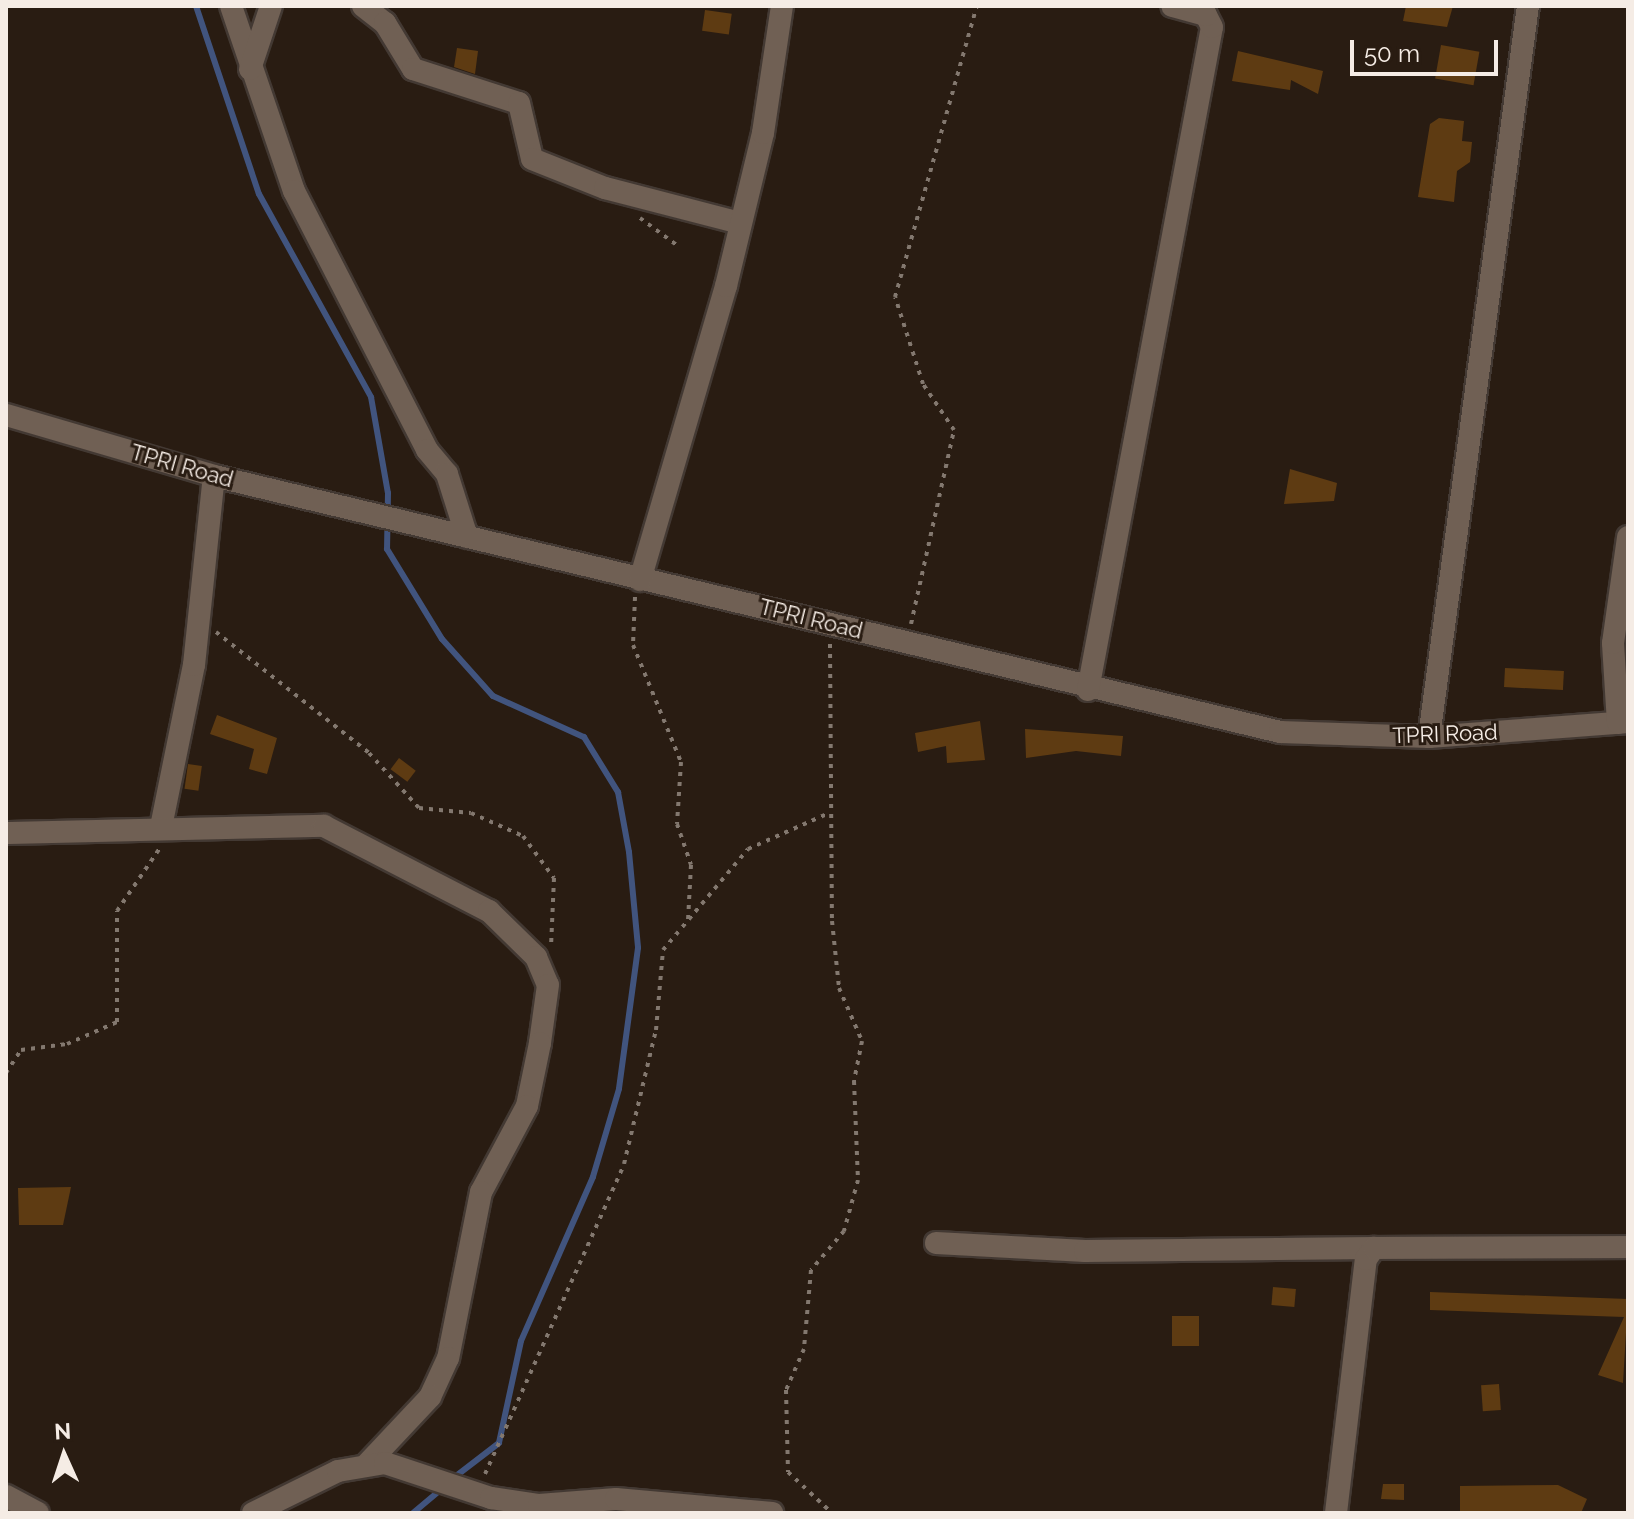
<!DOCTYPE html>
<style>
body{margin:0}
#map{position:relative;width:1634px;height:1519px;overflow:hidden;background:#291c12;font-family:Raleway,sans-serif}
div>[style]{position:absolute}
.stream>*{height:6px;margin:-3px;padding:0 3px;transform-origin:3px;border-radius:3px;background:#41547e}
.building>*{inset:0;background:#5e3b12;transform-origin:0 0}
.path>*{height:4px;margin-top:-2px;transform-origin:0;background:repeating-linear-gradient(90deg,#83786f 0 4px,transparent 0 10px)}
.roads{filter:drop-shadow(2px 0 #433933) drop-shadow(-2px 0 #433933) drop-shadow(0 2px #433933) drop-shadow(0 -2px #433933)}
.minor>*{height:22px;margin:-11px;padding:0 11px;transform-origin:11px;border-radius:11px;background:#706054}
span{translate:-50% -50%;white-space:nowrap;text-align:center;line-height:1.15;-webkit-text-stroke:6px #291c12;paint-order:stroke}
.street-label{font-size:22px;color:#f5ece5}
.frame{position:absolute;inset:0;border:8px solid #f5ece5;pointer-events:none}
.north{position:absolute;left:24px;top:1415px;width:80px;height:80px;-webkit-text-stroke:6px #291c12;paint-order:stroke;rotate:357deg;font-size:22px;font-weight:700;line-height:32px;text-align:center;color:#f5ece5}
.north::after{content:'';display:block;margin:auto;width:28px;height:36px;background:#f5ece5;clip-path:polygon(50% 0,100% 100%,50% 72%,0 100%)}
.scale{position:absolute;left:1350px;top:40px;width:148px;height:36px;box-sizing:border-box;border:4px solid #f5ece5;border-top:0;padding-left:10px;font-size:24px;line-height:28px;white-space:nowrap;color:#f5ece5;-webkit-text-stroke:6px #291c12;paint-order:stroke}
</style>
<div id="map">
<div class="stream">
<div style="left:196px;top:6px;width:198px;rotate:71.5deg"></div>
<div style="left:259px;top:194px;width:232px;rotate:61.1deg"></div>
<div style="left:371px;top:397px;width:97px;rotate:80deg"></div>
<div style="left:388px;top:493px;width:56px;rotate:91deg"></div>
<div style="left:387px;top:549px;width:105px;rotate:58.6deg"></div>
<div style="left:442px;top:639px;width:76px;rotate:48.2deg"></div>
<div style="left:493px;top:696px;width:100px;rotate:24.3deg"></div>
<div style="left:584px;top:737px;width:65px;rotate:58.3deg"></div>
<div style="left:618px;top:792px;width:61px;rotate:79.6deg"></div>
<div style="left:629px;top:852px;width:96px;rotate:84.6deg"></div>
<div style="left:638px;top:948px;width:142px;rotate:97.7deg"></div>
<div style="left:619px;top:1089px;width:92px;rotate:106.5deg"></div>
<div style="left:593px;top:1177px;width:179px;rotate:113.7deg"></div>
<div style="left:521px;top:1341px;width:104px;rotate:102.2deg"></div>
<div style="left:499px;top:1443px;width:59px;rotate:142.5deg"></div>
<div style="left:413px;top:1513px;width:40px;rotate:-40deg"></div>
</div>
<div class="building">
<div style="clip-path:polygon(1406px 6px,1453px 6px,1447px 27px,1403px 21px)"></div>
<div style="left:705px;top:10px;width:27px;height:21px;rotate:8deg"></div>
<div style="left:1441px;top:45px;width:39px;height:34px;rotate:10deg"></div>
<div style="clip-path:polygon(457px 48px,478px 51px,475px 74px,454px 67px)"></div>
<div style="clip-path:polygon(1238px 51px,1323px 71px,1318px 94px,1291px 80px,1290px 90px,1232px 81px)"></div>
<div style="clip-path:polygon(1439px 118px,1464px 121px,1462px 141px,1472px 142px,1470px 162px,1457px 171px,1454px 202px,1418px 197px,1430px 124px)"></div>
<div style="clip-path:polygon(1290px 469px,1337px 483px,1334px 501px,1284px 504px)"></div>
<div style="left:1505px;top:668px;width:59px;height:19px;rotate:3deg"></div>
<div style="clip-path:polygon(217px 715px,277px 738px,267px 774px,249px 769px,254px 749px,210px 734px)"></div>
<div style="clip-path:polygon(980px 721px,985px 760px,947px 763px,946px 746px,918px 752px,915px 733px)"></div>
<div style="clip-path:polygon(1025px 729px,1123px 736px,1121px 756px,1076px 751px,1026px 758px)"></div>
<div style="left:399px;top:758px;width:21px;height:14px;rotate:37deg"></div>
<div style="left:188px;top:764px;width:14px;height:25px;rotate:8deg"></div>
<div style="clip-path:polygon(71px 1187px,63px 1225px,19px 1225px,18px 1188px)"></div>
<div style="left:1273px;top:1287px;width:23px;height:18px;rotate:5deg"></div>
<div style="clip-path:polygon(1430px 1292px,1628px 1299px,1623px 1383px,1598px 1375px,1624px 1317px,1430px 1310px)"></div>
<div style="left:1172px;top:1316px;width:27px;height:30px"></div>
<div style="left:1499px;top:1384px;width:26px;height:18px;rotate:86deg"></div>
<div style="clip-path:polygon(1383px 1484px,1404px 1484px,1404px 1500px,1381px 1499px)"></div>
<div style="clip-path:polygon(1558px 1485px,1587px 1499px,1581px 1513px,1460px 1513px,1460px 1486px)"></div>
</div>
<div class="path">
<div style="left:640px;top:218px;width:47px;rotate:36.4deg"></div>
<div style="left:635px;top:597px;width:48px;rotate:92.4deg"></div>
<div style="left:633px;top:645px;width:126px;rotate:67.7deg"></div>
<div style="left:681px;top:762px;width:62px;rotate:93.7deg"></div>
<div style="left:677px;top:824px;width:43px;rotate:71.1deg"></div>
<div style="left:691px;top:865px;width:55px;rotate:93.1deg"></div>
<div style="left:911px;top:624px;width:199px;rotate:-77.5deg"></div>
<div style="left:954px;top:430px;width:55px;rotate:-124deg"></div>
<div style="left:923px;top:384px;width:91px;rotate:-107.8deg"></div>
<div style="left:895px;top:297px;width:302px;rotate:-74.3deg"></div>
<div style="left:216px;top:632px;width:195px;rotate:38.3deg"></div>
<div style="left:369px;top:753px;width:74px;rotate:47.7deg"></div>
<div style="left:419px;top:808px;width:52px;rotate:5.5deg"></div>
<div style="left:471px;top:813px;width:57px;rotate:23.9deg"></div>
<div style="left:523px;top:836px;width:52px;rotate:53.6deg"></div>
<div style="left:554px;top:878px;width:68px;rotate:92.5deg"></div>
<div style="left:830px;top:644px;width:277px;rotate:89.6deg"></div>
<div style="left:832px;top:921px;width:67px;rotate:84deg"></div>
<div style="left:839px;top:988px;width:58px;rotate:66.5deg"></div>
<div style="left:862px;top:1041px;width:41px;rotate:101.3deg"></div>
<div style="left:854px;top:1081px;width:99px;rotate:87.7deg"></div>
<div style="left:858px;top:1180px;width:53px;rotate:105.4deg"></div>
<div style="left:844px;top:1231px;width:51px;rotate:130.2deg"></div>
<div style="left:811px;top:1270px;width:79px;rotate:95.1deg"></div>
<div style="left:804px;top:1349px;width:45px;rotate:113.7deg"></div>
<div style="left:786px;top:1390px;width:82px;rotate:88.6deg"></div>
<div style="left:788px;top:1472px;width:60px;rotate:43deg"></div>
<div style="left:6px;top:1073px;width:27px;rotate:-57deg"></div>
<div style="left:21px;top:1050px;width:46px;rotate:-7.4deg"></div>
<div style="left:67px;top:1044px;width:55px;rotate:-23.7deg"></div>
<div style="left:117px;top:1022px;width:111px;rotate:-90deg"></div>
<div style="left:117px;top:911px;width:76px;rotate:-55.7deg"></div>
<div style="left:485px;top:1474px;width:340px;rotate:-65.8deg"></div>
<div style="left:624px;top:1164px;width:138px;rotate:-76.6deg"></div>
<div style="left:656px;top:1030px;width:80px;rotate:-85deg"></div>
<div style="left:663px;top:950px;width:132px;rotate:-49.9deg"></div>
<div style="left:748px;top:849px;width:86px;rotate:-23.9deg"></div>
</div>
<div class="roads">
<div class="minor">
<div style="left:231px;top:6px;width:195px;rotate:71.2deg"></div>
<div style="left:294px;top:191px;width:291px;rotate:62.8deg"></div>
<div style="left:427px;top:450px;width:31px;rotate:50deg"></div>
<div style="left:447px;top:474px;width:66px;rotate:72.4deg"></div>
<div style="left:363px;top:6px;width:28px;rotate:38deg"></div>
<div style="left:385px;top:23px;width:54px;rotate:58.7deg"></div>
<div style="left:413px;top:69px;width:111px;rotate:17.8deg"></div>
<div style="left:519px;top:103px;width:57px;rotate:76.9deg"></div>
<div style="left:532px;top:159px;width:79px;rotate:21.7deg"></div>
<div style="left:605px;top:188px;width:139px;rotate:14.5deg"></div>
<div style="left:250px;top:69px;width:66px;rotate:-71.6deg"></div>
<div style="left:6px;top:415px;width:217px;rotate:16.3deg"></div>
<div style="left:214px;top:476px;width:1096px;rotate:13.5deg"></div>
<div style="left:1280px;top:732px;width:149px;rotate:1.9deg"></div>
<div style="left:1429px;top:737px;width:200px;rotate:-4.3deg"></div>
<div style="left:640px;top:580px;width:306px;rotate:-73.7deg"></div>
<div style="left:726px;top:286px;width:157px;rotate:-76.4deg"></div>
<div style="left:763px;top:133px;width:128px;rotate:-81.5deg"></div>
<div style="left:1088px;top:690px;width:674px;rotate:-79.41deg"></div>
<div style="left:1212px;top:27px;width:13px;rotate:-117deg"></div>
<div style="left:1206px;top:15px;width:35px;rotate:-165deg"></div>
<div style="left:1618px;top:723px;width:80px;rotate:-93.6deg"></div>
<div style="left:1613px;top:643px;width:107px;rotate:-81.9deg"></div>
<div style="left:1429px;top:737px;width:738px;rotate:-82.29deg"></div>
<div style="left:161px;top:827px;width:165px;rotate:-78.5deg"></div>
<div style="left:194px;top:665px;width:190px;rotate:-84deg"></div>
<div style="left:6px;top:833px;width:318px;rotate:-1.3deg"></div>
<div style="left:324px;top:826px;width:186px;rotate:27.3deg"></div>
<div style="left:489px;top:911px;width:66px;rotate:44.4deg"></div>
<div style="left:536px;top:957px;width:30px;rotate:67deg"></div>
<div style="left:548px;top:985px;width:59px;rotate:97.9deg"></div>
<div style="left:540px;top:1043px;width:64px;rotate:101.7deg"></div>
<div style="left:527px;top:1106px;width:98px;rotate:118.1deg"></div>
<div style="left:481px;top:1192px;width:169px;rotate:101.2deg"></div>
<div style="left:448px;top:1358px;width:43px;rotate:114.8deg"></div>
<div style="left:430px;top:1397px;width:91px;rotate:133.2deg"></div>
<div style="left:936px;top:1243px;width:149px;rotate:3.1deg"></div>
<div style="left:1085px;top:1251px;width:289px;rotate:-0.6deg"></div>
<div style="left:6px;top:1496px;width:36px;rotate:28deg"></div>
<div style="left:253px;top:1513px;width:95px;rotate:-26.3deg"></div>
<div style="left:338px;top:1471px;width:48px;rotate:-9.7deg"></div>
<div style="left:385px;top:1463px;width:112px;rotate:18.3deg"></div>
<div style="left:491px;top:1498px;width:49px;rotate:8.3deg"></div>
<div style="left:539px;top:1505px;width:77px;rotate:-4.5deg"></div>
<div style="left:616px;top:1499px;width:157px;rotate:5.1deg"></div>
<div style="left:1336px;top:1513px;width:256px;rotate:-83.3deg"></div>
<div style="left:1366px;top:1259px;width:14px;rotate:-54deg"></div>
<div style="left:1374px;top:1248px;width:254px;rotate:-0.2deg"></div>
</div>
</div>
<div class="street-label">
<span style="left:182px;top:466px;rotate:16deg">TPRI Road</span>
<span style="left:811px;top:619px;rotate:14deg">TPRI Road</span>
<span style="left:1445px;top:734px;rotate:-2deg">TPRI Road</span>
</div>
<div class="frame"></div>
<div class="north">N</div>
<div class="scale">50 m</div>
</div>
